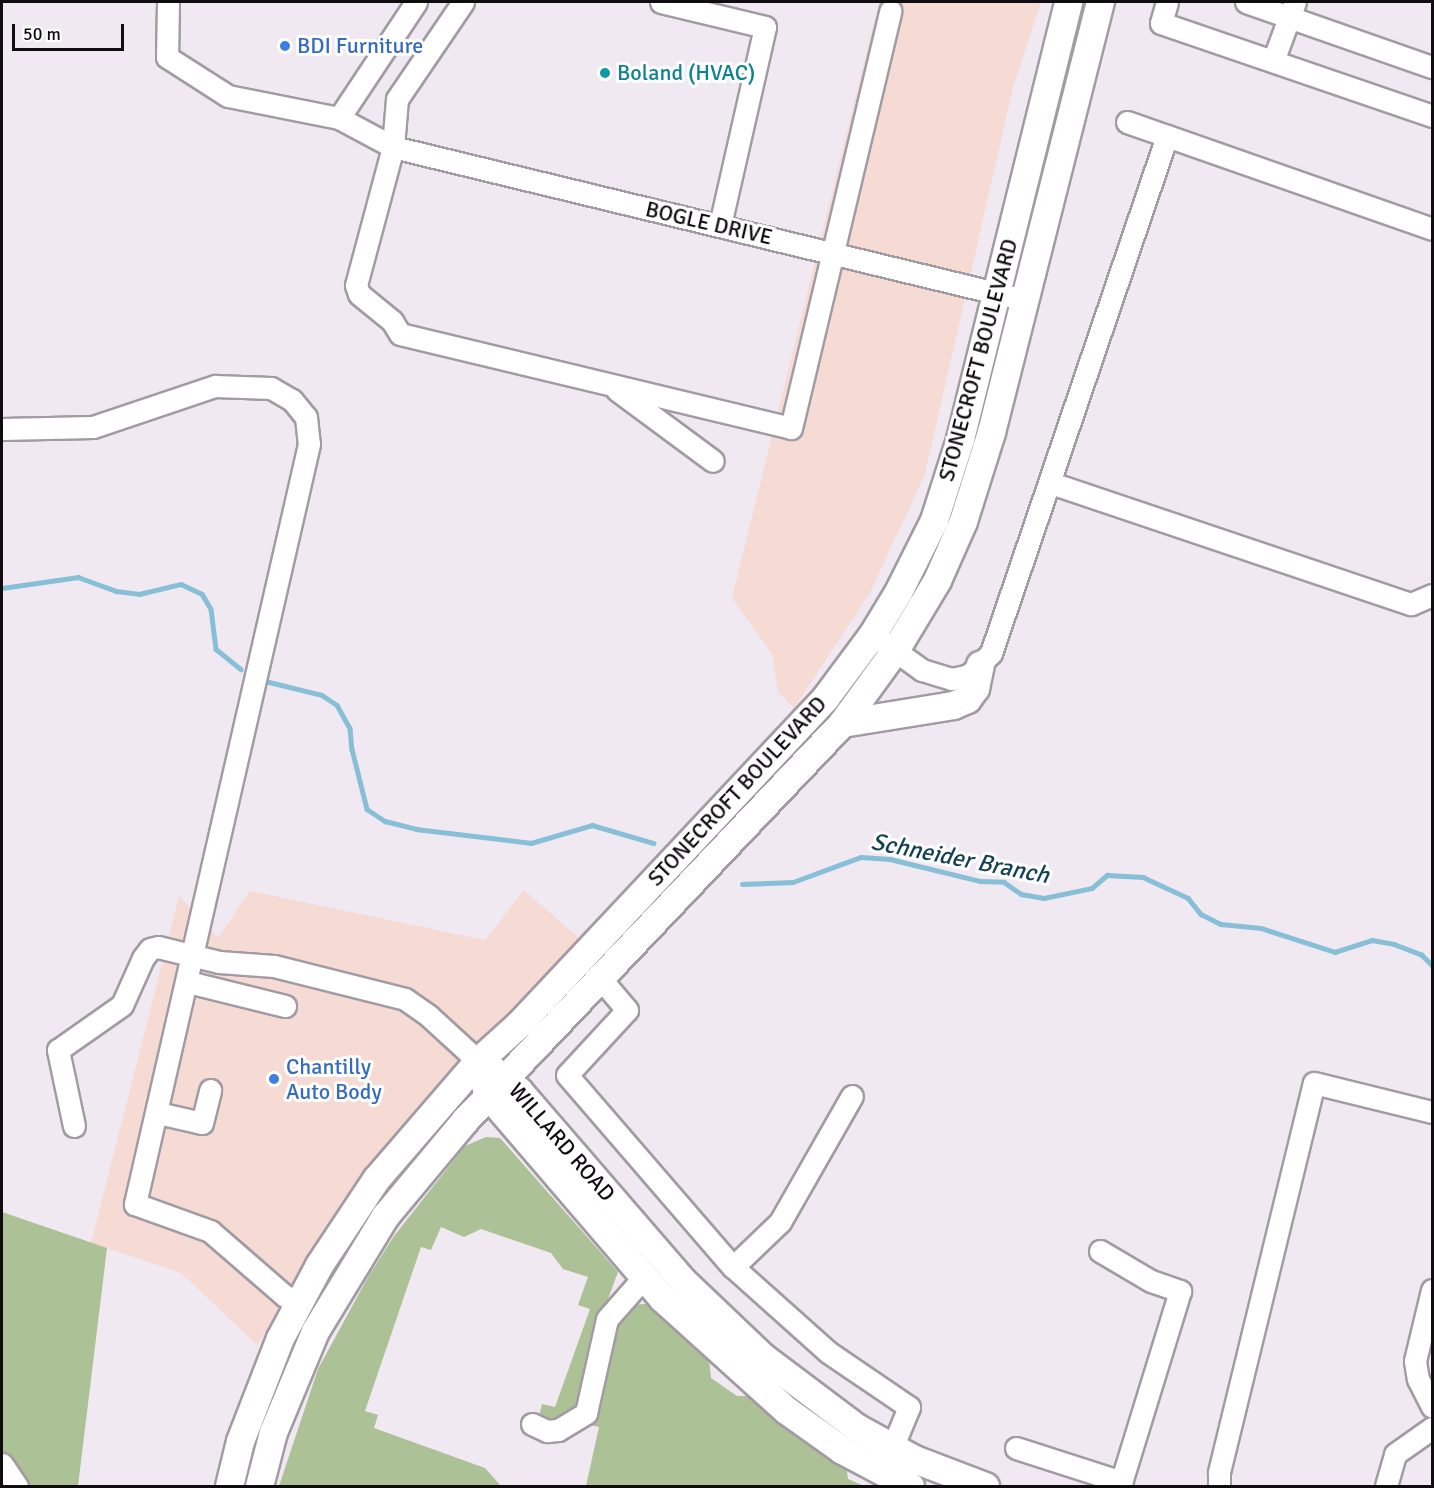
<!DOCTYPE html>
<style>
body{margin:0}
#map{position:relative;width:1434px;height:1488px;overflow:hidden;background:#f0e9f2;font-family:Signika,sans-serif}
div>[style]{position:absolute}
.commercial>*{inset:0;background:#f5dbd4}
.green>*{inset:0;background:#acc195}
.stream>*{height:4.5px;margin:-2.25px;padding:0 2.25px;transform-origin:2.25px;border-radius:2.25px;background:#87bfd7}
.roads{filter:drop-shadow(2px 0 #a29ba4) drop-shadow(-2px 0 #a29ba4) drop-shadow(0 2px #a29ba4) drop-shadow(0 -2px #a29ba4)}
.minor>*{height:21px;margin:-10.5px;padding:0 10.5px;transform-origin:10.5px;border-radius:10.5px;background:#fff}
.major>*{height:27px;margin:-13.5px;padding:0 13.5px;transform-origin:13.5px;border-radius:13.5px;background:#fff}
.dots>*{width:16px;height:16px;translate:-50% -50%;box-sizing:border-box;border:3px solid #fff;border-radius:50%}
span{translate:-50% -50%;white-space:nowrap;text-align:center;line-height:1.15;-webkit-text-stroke:6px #fff;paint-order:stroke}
.shop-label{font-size:22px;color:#366cbe}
.left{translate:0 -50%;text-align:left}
.culture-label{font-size:22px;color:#0d838f}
.street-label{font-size:22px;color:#100d10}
.water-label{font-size:24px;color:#124253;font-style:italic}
.frame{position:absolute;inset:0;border:3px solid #100d10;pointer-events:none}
.scale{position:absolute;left:12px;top:24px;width:112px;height:27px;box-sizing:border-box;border:3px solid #100d10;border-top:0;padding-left:8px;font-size:18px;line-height:21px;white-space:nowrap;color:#100d10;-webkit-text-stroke:4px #fff;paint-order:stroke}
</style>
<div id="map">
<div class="commercial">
<div style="clip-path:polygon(879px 2px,1041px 2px,1013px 88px,925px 474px,870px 593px,794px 708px,778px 692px,772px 654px,732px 598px)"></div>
<div style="clip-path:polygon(524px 890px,579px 938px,365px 1169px,257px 1345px,181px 1273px,91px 1243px,179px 896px,218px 938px,250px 891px,485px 940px)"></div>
</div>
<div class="green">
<div style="clip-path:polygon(486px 1137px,500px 1138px,618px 1272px,596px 1332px,580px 1400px,565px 1416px,549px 1423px,539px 1416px,542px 1404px,555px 1407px,590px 1309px,578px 1305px,588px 1277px,563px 1269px,551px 1253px,481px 1229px,464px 1237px,441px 1227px,431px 1250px,421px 1247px,365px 1411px,378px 1415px,374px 1428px,485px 1468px,501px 1486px,279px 1486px,318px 1369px,368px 1277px,394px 1236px,465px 1146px)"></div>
<div style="clip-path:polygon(2px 1212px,107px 1248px,78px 1486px,2px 1486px)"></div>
<div style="clip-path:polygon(652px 1303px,703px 1351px,709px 1360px,711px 1378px,737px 1396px,751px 1396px,846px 1464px,848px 1479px,864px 1486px,586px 1486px,599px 1427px,585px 1424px,598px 1405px,615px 1325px,633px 1305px)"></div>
</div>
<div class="stream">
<div style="left:2px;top:588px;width:77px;rotate:-8.2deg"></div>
<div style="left:78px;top:577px;width:40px;rotate:20.2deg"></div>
<div style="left:116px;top:591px;width:23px;rotate:7deg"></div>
<div style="left:139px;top:594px;width:43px;rotate:-13.4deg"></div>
<div style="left:181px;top:584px;width:23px;rotate:25deg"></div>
<div style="left:202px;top:594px;width:17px;rotate:59deg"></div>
<div style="left:211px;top:609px;width:40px;rotate:82.9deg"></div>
<div style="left:216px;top:649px;width:32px;rotate:39deg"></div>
<div style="left:265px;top:681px;width:59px;rotate:13.8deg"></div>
<div style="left:322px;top:695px;width:18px;rotate:34deg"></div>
<div style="left:337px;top:705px;width:26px;rotate:61deg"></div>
<div style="left:350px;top:728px;width:21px;rotate:85deg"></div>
<div style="left:352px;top:749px;width:62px;rotate:76deg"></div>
<div style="left:367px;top:809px;width:22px;rotate:34deg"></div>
<div style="left:385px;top:821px;width:32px;rotate:14deg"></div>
<div style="left:416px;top:829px;width:116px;rotate:6.9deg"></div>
<div style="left:531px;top:843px;width:64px;rotate:-16.4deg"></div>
<div style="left:592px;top:825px;width:64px;rotate:16.4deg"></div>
<div style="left:742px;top:884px;width:51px;rotate:-2.2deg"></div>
<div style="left:793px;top:882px;width:72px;rotate:-20.2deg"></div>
<div style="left:861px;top:857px;width:29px;rotate:4deg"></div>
<div style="left:890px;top:859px;width:93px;rotate:13.7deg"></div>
<div style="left:980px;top:881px;width:24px;rotate:2deg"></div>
<div style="left:1004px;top:882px;width:21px;rotate:35deg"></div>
<div style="left:1021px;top:894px;width:23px;rotate:10deg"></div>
<div style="left:1044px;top:898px;width:49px;rotate:-11.8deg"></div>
<div style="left:1092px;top:888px;width:20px;rotate:-41deg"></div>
<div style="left:1107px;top:875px;width:36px;rotate:3deg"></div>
<div style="left:1143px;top:877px;width:50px;rotate:25deg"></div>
<div style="left:1188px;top:898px;width:21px;rotate:51deg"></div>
<div style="left:1201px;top:914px;width:22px;rotate:27deg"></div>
<div style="left:1221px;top:924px;width:40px;rotate:5.7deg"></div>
<div style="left:1261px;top:928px;width:78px;rotate:18deg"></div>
<div style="left:1335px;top:952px;width:39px;rotate:-18deg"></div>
<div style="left:1372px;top:940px;width:22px;rotate:10deg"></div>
<div style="left:1394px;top:944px;width:30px;rotate:21deg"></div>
<div style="left:1422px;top:955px;width:14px;rotate:45deg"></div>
</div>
<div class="roads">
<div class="minor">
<div style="left:168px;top:2px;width:55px;rotate:91deg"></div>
<div style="left:167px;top:57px;width:72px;rotate:32.6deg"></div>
<div style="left:228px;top:96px;width:113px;rotate:11.2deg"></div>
<div style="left:339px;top:118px;width:61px;rotate:28.2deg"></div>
<div style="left:393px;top:147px;width:650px;rotate:13.61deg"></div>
<div style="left:463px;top:2px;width:117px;rotate:124.2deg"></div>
<div style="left:397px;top:99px;width:48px;rotate:94.8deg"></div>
<div style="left:393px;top:147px;width:143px;rotate:105deg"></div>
<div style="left:356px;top:285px;width:9px;rotate:72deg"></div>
<div style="left:359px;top:294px;width:43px;rotate:39.3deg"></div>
<div style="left:392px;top:321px;width:15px;rotate:58deg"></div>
<div style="left:400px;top:334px;width:402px;rotate:13.5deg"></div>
<div style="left:791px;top:428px;width:429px;rotate:-76.6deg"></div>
<div style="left:661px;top:2px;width:107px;rotate:13.5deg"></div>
<div style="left:765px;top:27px;width:203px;rotate:102.8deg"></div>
<div style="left:1167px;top:2px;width:22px;rotate:106deg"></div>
<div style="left:1161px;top:23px;width:287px;rotate:18.9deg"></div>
<div style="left:1246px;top:2px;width:197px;rotate:19.3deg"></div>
<div style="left:1273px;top:61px;width:63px;rotate:-69.6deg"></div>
<div style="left:339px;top:118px;width:139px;rotate:-56.4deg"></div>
<div style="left:1127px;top:122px;width:42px;rotate:19.3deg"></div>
<div style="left:617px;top:390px;width:119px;rotate:36.5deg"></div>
<div style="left:2px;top:429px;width:91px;rotate:-1.3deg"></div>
<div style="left:93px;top:427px;width:129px;rotate:-18.6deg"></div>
<div style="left:215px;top:386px;width:56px;rotate:2deg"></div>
<div style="left:271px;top:388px;width:24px;rotate:30deg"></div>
<div style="left:292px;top:400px;width:22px;rotate:51deg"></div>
<div style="left:306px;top:417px;width:27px;rotate:84deg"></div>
<div style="left:309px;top:444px;width:780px;rotate:102.9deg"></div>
<div style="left:135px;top:1204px;width:80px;rotate:19.8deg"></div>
<div style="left:210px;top:1231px;width:99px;rotate:40.9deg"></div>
<div style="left:285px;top:1296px;width:15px;rotate:20deg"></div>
<div style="left:1051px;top:483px;width:380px;rotate:18.6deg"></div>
<div style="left:1411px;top:604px;width:23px;rotate:-23deg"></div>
<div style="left:883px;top:642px;width:48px;rotate:35.7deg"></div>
<div style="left:922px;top:670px;width:31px;rotate:17deg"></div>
<div style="left:952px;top:679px;width:17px;rotate:-13deg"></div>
<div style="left:969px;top:675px;width:31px;rotate:-45deg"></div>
<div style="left:991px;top:653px;width:546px;rotate:-71.2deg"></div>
<div style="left:1167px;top:136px;width:281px;rotate:19.3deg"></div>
<div style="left:600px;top:978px;width:42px;rotate:49.8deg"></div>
<div style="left:627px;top:1010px;width:88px;rotate:132.7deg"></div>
<div style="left:567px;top:1075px;width:254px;rotate:49.2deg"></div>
<div style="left:733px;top:1267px;width:127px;rotate:41.8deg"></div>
<div style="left:828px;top:1352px;width:98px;rotate:34.2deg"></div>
<div style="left:909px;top:1407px;width:57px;rotate:112.5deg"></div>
<div style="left:188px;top:982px;width:100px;rotate:13.9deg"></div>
<div style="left:158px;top:1113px;width:45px;rotate:12.8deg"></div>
<div style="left:202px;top:1123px;width:34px;rotate:-76deg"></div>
<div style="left:74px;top:1126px;width:78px;rotate:-101.9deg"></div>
<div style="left:58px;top:1050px;width:78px;rotate:-35.1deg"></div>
<div style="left:122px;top:1005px;width:51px;rotate:-65.9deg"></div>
<div style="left:143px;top:958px;width:11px;rotate:-52deg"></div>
<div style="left:150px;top:949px;width:8px;rotate:-14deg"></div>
<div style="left:158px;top:947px;width:63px;rotate:13.8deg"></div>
<div style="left:219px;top:962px;width:55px;rotate:4.2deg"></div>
<div style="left:274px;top:966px;width:135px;rotate:14.1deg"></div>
<div style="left:405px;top:999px;width:29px;rotate:35deg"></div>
<div style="left:429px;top:1016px;width:67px;rotate:42.6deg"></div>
<div style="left:1100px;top:1251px;width:59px;rotate:30.5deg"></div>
<div style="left:1151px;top:1281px;width:31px;rotate:19deg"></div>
<div style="left:1180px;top:1291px;width:204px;rotate:107.1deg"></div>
<div style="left:733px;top:1267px;width:65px;rotate:-43.8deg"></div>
<div style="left:780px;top:1222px;width:145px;rotate:-60.3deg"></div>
<div style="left:1432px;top:1290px;width:73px;rotate:103.5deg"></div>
<div style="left:1415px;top:1361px;width:18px;rotate:81deg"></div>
<div style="left:1418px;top:1379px;width:31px;rotate:63deg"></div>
<div style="left:532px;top:1424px;width:17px;rotate:25deg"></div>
<div style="left:547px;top:1431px;width:11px;rotate:-5deg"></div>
<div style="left:558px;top:1430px;width:33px;rotate:-31deg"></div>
<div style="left:586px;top:1413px;width:96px;rotate:-77.4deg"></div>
<div style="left:607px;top:1319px;width:56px;rotate:-48.6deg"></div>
<div style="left:1016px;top:1448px;width:111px;rotate:17.8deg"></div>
<div style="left:2px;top:1464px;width:27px;rotate:56deg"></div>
<div style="left:1219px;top:1486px;width:14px;rotate:-90deg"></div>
<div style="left:1219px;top:1472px;width:400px;rotate:-76.3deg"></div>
<div style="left:1314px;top:1083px;width:122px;rotate:13.8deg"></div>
<div style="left:1386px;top:1486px;width:33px;rotate:-74deg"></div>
<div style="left:1395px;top:1454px;width:45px;rotate:-35.1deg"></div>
</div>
<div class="major">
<div style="left:842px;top:723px;width:112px;rotate:-9.2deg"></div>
<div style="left:953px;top:705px;width:15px;rotate:-23deg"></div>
<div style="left:967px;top:699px;width:14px;rotate:-54deg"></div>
<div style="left:975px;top:688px;width:24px;rotate:-78deg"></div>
<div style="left:492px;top:1069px;width:35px;rotate:39deg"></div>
<div style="left:519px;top:1091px;width:248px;rotate:49.2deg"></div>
<div style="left:681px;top:1279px;width:113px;rotate:43.6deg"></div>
<div style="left:763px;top:1357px;width:116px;rotate:37deg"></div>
<div style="left:856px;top:1427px;width:66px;rotate:28.9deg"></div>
<div style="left:914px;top:1459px;width:76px;rotate:20.8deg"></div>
<div style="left:483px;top:1079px;width:18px;rotate:71deg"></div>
<div style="left:489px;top:1096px;width:266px;rotate:49.4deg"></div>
<div style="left:662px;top:1298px;width:167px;rotate:42.1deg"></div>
<div style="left:786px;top:1410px;width:69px;rotate:35.5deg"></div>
<div style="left:842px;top:1450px;width:77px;rotate:27.9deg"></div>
<div style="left:229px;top:1486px;width:46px;rotate:-76.3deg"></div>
<div style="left:240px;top:1441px;width:110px;rotate:-68.8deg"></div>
<div style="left:280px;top:1338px;width:83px;rotate:-61.9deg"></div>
<div style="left:319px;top:1265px;width:103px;rotate:-56.5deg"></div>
<div style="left:376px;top:1179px;width:156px;rotate:-49.2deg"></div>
<div style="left:478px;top:1061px;width:57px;rotate:-42.1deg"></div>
<div style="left:520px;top:1023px;width:446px;rotate:-46.8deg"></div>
<div style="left:825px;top:698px;width:79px;rotate:-53.3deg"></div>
<div style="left:872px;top:635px;width:50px;rotate:-58.8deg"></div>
<div style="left:898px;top:592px;width:80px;rotate:-63.4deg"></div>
<div style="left:934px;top:520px;width:85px;rotate:-72.2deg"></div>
<div style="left:960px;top:439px;width:450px;rotate:-76.1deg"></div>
<div style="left:259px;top:1486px;width:56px;rotate:-75.5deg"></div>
<div style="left:273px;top:1432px;width:109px;rotate:-67.4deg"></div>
<div style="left:315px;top:1331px;width:135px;rotate:-58.7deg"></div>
<div style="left:385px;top:1216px;width:125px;rotate:-50.2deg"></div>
<div style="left:465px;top:1120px;width:547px;rotate:-46.48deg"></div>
<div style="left:842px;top:723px;width:90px;rotate:-54deg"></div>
<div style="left:895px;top:650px;width:82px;rotate:-59deg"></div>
<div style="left:937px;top:580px;width:64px;rotate:-66.2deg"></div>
<div style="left:963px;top:521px;width:93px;rotate:-72.5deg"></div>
<div style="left:991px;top:432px;width:444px;rotate:-75.8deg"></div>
</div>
</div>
<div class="dots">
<div style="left:285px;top:46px;background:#3f7fe0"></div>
<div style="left:605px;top:73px;background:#0f9aa8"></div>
<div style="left:274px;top:1079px;background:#3f7fe0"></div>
</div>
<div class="shop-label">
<span class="left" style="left:297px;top:46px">BDI Furniture</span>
<span class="left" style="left:286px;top:1079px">Chantilly<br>Auto Body</span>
</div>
<div class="culture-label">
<span class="left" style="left:617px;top:73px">Boland (HVAC)</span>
</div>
<div class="street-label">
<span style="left:709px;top:223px;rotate:13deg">BOGLE DRIVE</span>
<span style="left:978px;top:360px;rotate:-75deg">STONECROFT BOULEVARD</span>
<span style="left:737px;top:791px;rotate:-47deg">STONECROFT BOULEVARD</span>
<span style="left:562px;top:1142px;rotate:49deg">WILLARD ROAD</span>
</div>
<div class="water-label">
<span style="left:960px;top:859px;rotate:11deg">Schneider Branch</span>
</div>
<div class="frame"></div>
<div class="scale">50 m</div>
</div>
